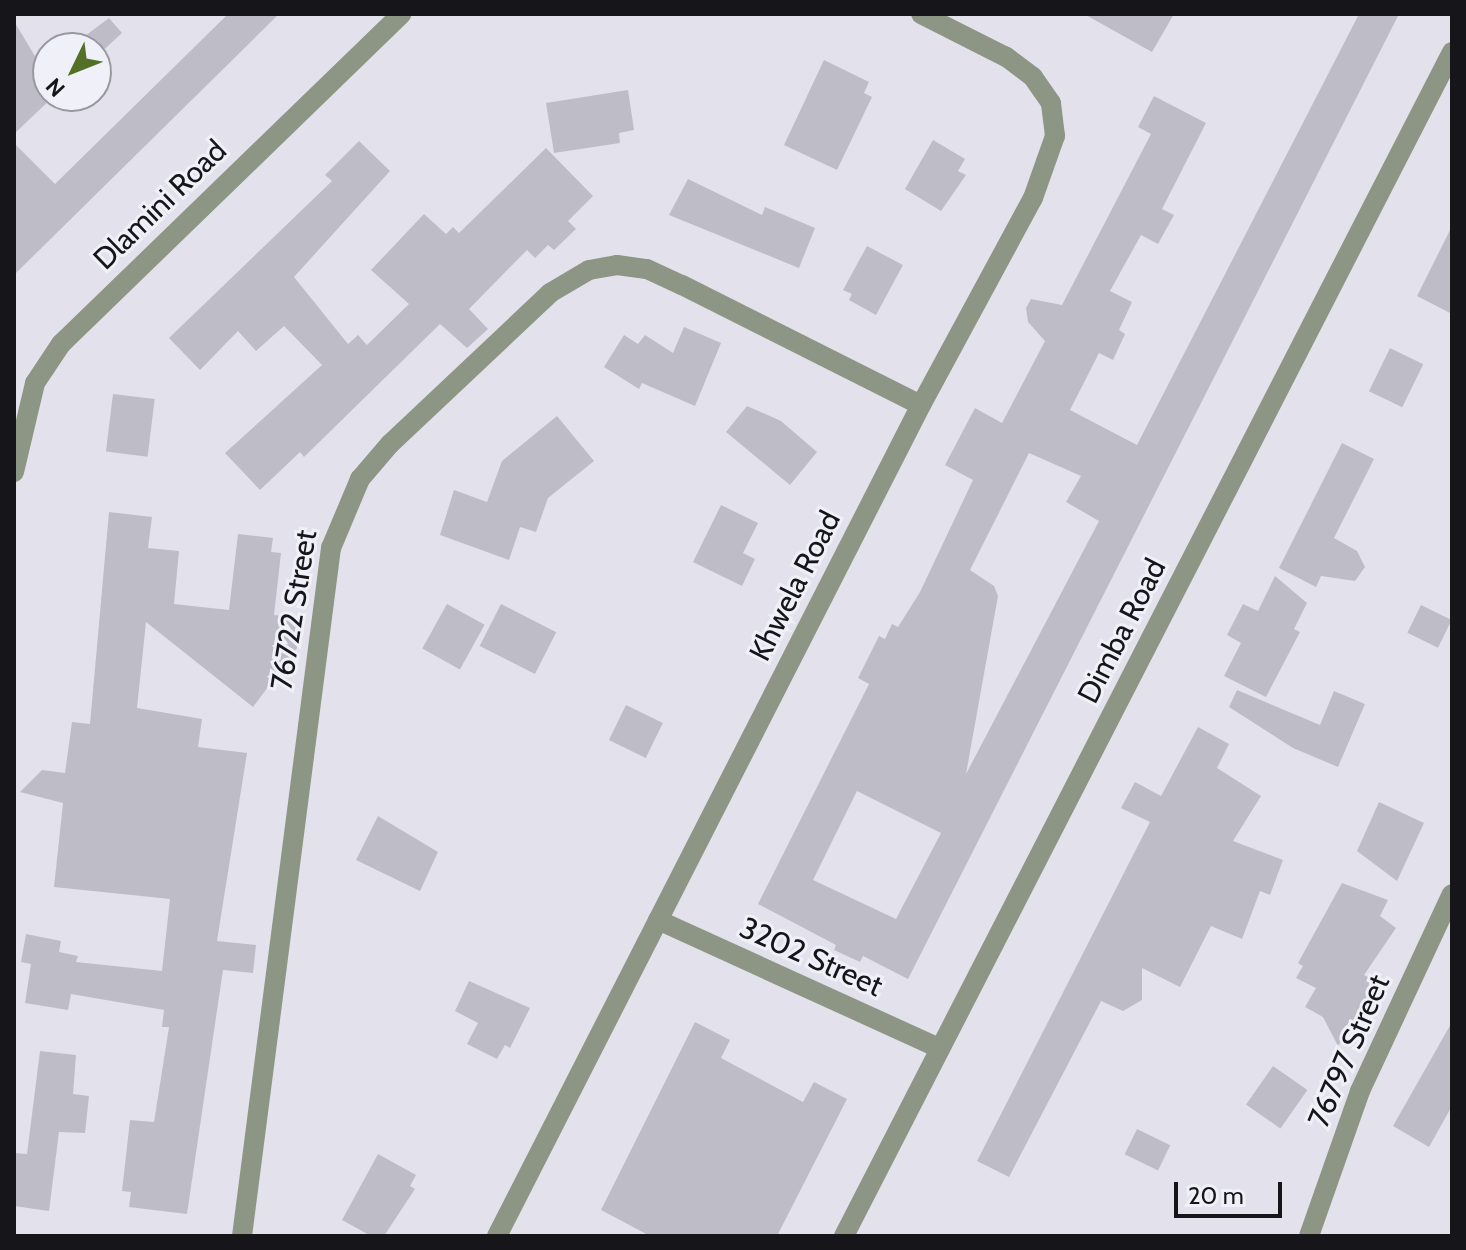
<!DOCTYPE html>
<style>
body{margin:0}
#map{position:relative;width:1466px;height:1250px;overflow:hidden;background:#e3e2ec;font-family:Cabin,sans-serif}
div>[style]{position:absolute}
.building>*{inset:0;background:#bebdc7;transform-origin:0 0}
.street>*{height:20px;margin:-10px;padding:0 10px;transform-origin:10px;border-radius:10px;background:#8d9685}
span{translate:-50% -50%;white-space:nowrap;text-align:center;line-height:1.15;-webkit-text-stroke:6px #f0f0f9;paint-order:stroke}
.street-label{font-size:30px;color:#161519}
.frame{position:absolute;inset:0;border:16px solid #161519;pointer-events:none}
.north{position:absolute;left:32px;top:32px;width:80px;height:80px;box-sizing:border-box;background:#f0f0f9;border:2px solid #99989f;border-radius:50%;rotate:227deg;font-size:22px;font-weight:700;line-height:32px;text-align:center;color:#161519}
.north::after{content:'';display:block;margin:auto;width:28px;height:36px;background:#527127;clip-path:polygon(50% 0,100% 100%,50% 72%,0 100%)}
.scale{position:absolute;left:1174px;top:1182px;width:108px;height:36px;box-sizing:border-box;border:4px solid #161519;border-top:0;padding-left:10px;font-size:24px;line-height:28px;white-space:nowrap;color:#161519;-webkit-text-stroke:6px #f0f0f9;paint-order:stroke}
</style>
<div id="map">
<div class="building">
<div style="clip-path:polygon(228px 14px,279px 14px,14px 275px,14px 143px,55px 184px)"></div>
<div style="clip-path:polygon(1084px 14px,1174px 14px,1152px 52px)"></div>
<div style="clip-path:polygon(evenodd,1359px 14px,1399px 14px,908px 979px,863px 956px,860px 962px,834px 950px,836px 945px,758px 904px,869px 684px,858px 678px,879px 636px,885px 639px,892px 624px,898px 627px,920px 592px,973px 480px,945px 465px,975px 408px,1002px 423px,1045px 341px,1028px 322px,1026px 308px,1031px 299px,1062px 305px,1151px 134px,1138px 127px,1154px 96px,1206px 123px,1162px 209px,1174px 215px,1158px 244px,1141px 235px,1110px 291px,1132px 302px,1119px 330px,1125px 334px,1113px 360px,1099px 353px,1070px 410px,1137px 445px,1359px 14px,1029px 453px,1081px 476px,1066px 502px,1099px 521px,966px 774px,998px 596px,994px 586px,970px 570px,1029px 453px,1359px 14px,857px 791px,941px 833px,896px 919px,813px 880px,857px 791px)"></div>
<div style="clip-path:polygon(109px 18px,122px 33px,96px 57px,96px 48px,69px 48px)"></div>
<div style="clip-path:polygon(14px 21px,42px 68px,48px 64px,48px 96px,54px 96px,14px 134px)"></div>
<div style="clip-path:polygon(824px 60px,869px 82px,864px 93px,872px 97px,837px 170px,784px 145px)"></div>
<div style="clip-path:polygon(628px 90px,634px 130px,619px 133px,620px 143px,554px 153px,546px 103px)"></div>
<div style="clip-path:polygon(933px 140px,965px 159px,958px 171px,966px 175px,941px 211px,905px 189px)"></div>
<div style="clip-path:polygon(359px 141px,390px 171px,294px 277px,348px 344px,358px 335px,367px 345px,409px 304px,371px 270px,424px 214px,446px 234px,453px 227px,459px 233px,546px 148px,593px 196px,568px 221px,576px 229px,554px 250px,548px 245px,535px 258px,527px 250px,469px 309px,488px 329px,467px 348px,440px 324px,304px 457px,300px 452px,260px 490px,225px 453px,322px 365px,284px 326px,256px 351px,238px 331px,200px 370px,169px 338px,332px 181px,325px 175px)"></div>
<div style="clip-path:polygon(688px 179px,762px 215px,765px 207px,815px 228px,799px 268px,669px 215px)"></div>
<div style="clip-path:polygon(1452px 226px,1452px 314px,1417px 296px)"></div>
<div style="clip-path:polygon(867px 246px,903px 265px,876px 315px,849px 300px,852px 294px,843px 290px)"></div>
<div style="clip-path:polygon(684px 327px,721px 343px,695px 406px,642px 383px,639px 389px,604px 367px,624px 335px,638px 344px,645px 335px,673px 353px)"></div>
<div style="left:1390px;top:348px;width:37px;height:48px;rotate:26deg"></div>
<div style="left:113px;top:394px;width:42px;height:58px;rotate:7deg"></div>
<div style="clip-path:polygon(747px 406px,781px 421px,817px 452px,790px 485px,726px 432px)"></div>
<div style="clip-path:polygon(557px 416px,594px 461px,548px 498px,536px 532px,520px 527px,509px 560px,440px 535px,454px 490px,487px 502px,502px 461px)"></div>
<div style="clip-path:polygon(1342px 443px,1374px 459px,1334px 538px,1357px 551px,1365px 567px,1355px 581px,1321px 576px,1316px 587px,1279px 568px)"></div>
<div style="clip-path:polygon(721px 505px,758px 523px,743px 553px,755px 559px,742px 586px,693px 562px)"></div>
<div style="clip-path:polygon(109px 512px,152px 517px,148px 548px,179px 551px,174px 604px,229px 610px,238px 534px,273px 538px,271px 552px,281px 553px,274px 615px,301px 618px,297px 648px,253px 707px,146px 622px,137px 708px,202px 719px,198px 747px,247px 753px,217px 941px,256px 945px,253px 973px,223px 970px,187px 1214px,129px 1207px,131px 1192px,122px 1191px,130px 1120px,154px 1122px,169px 1027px,162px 1027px,164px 1010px,71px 994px,68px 1010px,25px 1003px,31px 964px,21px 962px,26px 934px,61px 941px,59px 952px,78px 956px,76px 962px,162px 971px,170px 899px,54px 887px,63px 803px,20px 792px,42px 770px,65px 773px,72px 722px,90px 724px)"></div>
<div style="clip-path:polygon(1275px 576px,1307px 603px,1294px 629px,1300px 632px,1266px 697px,1224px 676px,1241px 643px,1227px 635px,1243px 604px,1258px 611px)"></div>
<div style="left:447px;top:604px;width:43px;height:51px;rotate:29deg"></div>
<div style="left:501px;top:604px;width:62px;height:47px;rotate:27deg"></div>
<div style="left:1421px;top:605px;width:34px;height:31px;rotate:26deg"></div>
<div style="clip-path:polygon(1237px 690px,1320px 725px,1334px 691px,1365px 704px,1338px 767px,1293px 748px,1229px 707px)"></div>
<div style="left:626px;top:705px;width:41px;height:39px;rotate:26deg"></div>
<div style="clip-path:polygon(1198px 727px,1229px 744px,1217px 768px,1261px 796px,1233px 841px,1283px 860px,1270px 895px,1260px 891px,1242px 939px,1211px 926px,1180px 987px,1142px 968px,1142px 1000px,1123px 1011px,1101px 1001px,1009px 1177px,977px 1161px,1150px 822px,1121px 808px,1135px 782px,1161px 796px)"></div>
<div style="clip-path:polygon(1379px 802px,1424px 823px,1397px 881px,1357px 851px)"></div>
<div style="clip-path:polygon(378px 816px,438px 852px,420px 891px,356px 860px)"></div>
<div style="clip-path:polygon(1342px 883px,1388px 900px,1380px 916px,1396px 928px,1364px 975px,1385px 986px,1372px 1011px,1364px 1006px,1338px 1046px,1323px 1017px,1305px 1007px,1316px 988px,1296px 978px,1303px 966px,1298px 963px)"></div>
<div style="clip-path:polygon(469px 981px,530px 1008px,510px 1048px,505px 1045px,497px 1059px,467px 1044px,478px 1023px,455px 1011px)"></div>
<div style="clip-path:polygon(695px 1022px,730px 1040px,721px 1058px,803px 1102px,814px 1082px,847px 1099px,777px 1236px,650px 1236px,601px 1210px)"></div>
<div style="clip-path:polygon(1452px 1022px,1452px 1106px,1429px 1147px,1393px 1126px)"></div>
<div style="clip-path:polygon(40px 1051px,76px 1055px,73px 1094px,89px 1096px,85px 1133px,59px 1132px,49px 1211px,14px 1206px,14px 1153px,27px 1154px)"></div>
<div style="left:1273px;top:1066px;width:42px;height:47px;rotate:35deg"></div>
<div style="left:1137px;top:1129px;width:37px;height:28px;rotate:26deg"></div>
<div style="clip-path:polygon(378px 1154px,416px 1175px,410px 1186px,415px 1189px,384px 1236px,371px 1236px,342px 1220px)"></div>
</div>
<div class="street">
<div style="left:14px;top:472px;width:91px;rotate:-76.7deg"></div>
<div style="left:35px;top:383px;width:47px;rotate:-56.3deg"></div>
<div style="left:61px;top:344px;width:474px;rotate:-44.1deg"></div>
<div style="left:658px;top:920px;width:309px;rotate:24.5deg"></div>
<div style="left:242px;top:1236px;width:694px;rotate:-82.63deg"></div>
<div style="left:331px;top:548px;width:75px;rotate:-67.2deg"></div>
<div style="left:360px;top:479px;width:46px;rotate:-49.4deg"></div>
<div style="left:390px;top:444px;width:220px;rotate:-43.3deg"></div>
<div style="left:550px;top:293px;width:45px;rotate:-30.5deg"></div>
<div style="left:589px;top:270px;width:28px;rotate:-10deg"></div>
<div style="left:617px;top:265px;width:30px;rotate:8deg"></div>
<div style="left:647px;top:269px;width:38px;rotate:25deg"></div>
<div style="left:682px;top:285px;width:267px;rotate:26.7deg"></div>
<div style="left:497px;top:1236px;width:933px;rotate:-62.97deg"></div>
<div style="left:921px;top:405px;width:235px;rotate:-61.6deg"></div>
<div style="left:1033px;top:198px;width:66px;rotate:-70.5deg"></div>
<div style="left:1055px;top:136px;width:33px;rotate:-97deg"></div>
<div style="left:1051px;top:103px;width:32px;rotate:-125deg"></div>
<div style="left:1033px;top:77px;width:34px;rotate:-143deg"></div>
<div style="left:1006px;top:57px;width:95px;rotate:-153.2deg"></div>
<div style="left:844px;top:1236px;width:1331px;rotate:-62.82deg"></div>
<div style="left:1309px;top:1236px;width:154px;rotate:-70.6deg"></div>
<div style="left:1360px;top:1091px;width:217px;rotate:-65deg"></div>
</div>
<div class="street-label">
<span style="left:160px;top:205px;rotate:-44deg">Dlamini Road</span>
<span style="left:795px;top:586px;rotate:-63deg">Khwela Road</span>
<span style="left:294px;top:610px;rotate:-81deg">76722 Street</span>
<span style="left:1122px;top:631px;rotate:-63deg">Dimba Road</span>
<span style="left:811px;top:957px;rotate:24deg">3202 Street</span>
<span style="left:1349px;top:1051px;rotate:-67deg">76797 Street</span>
</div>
<div class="frame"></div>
<div class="north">N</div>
<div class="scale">20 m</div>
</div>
